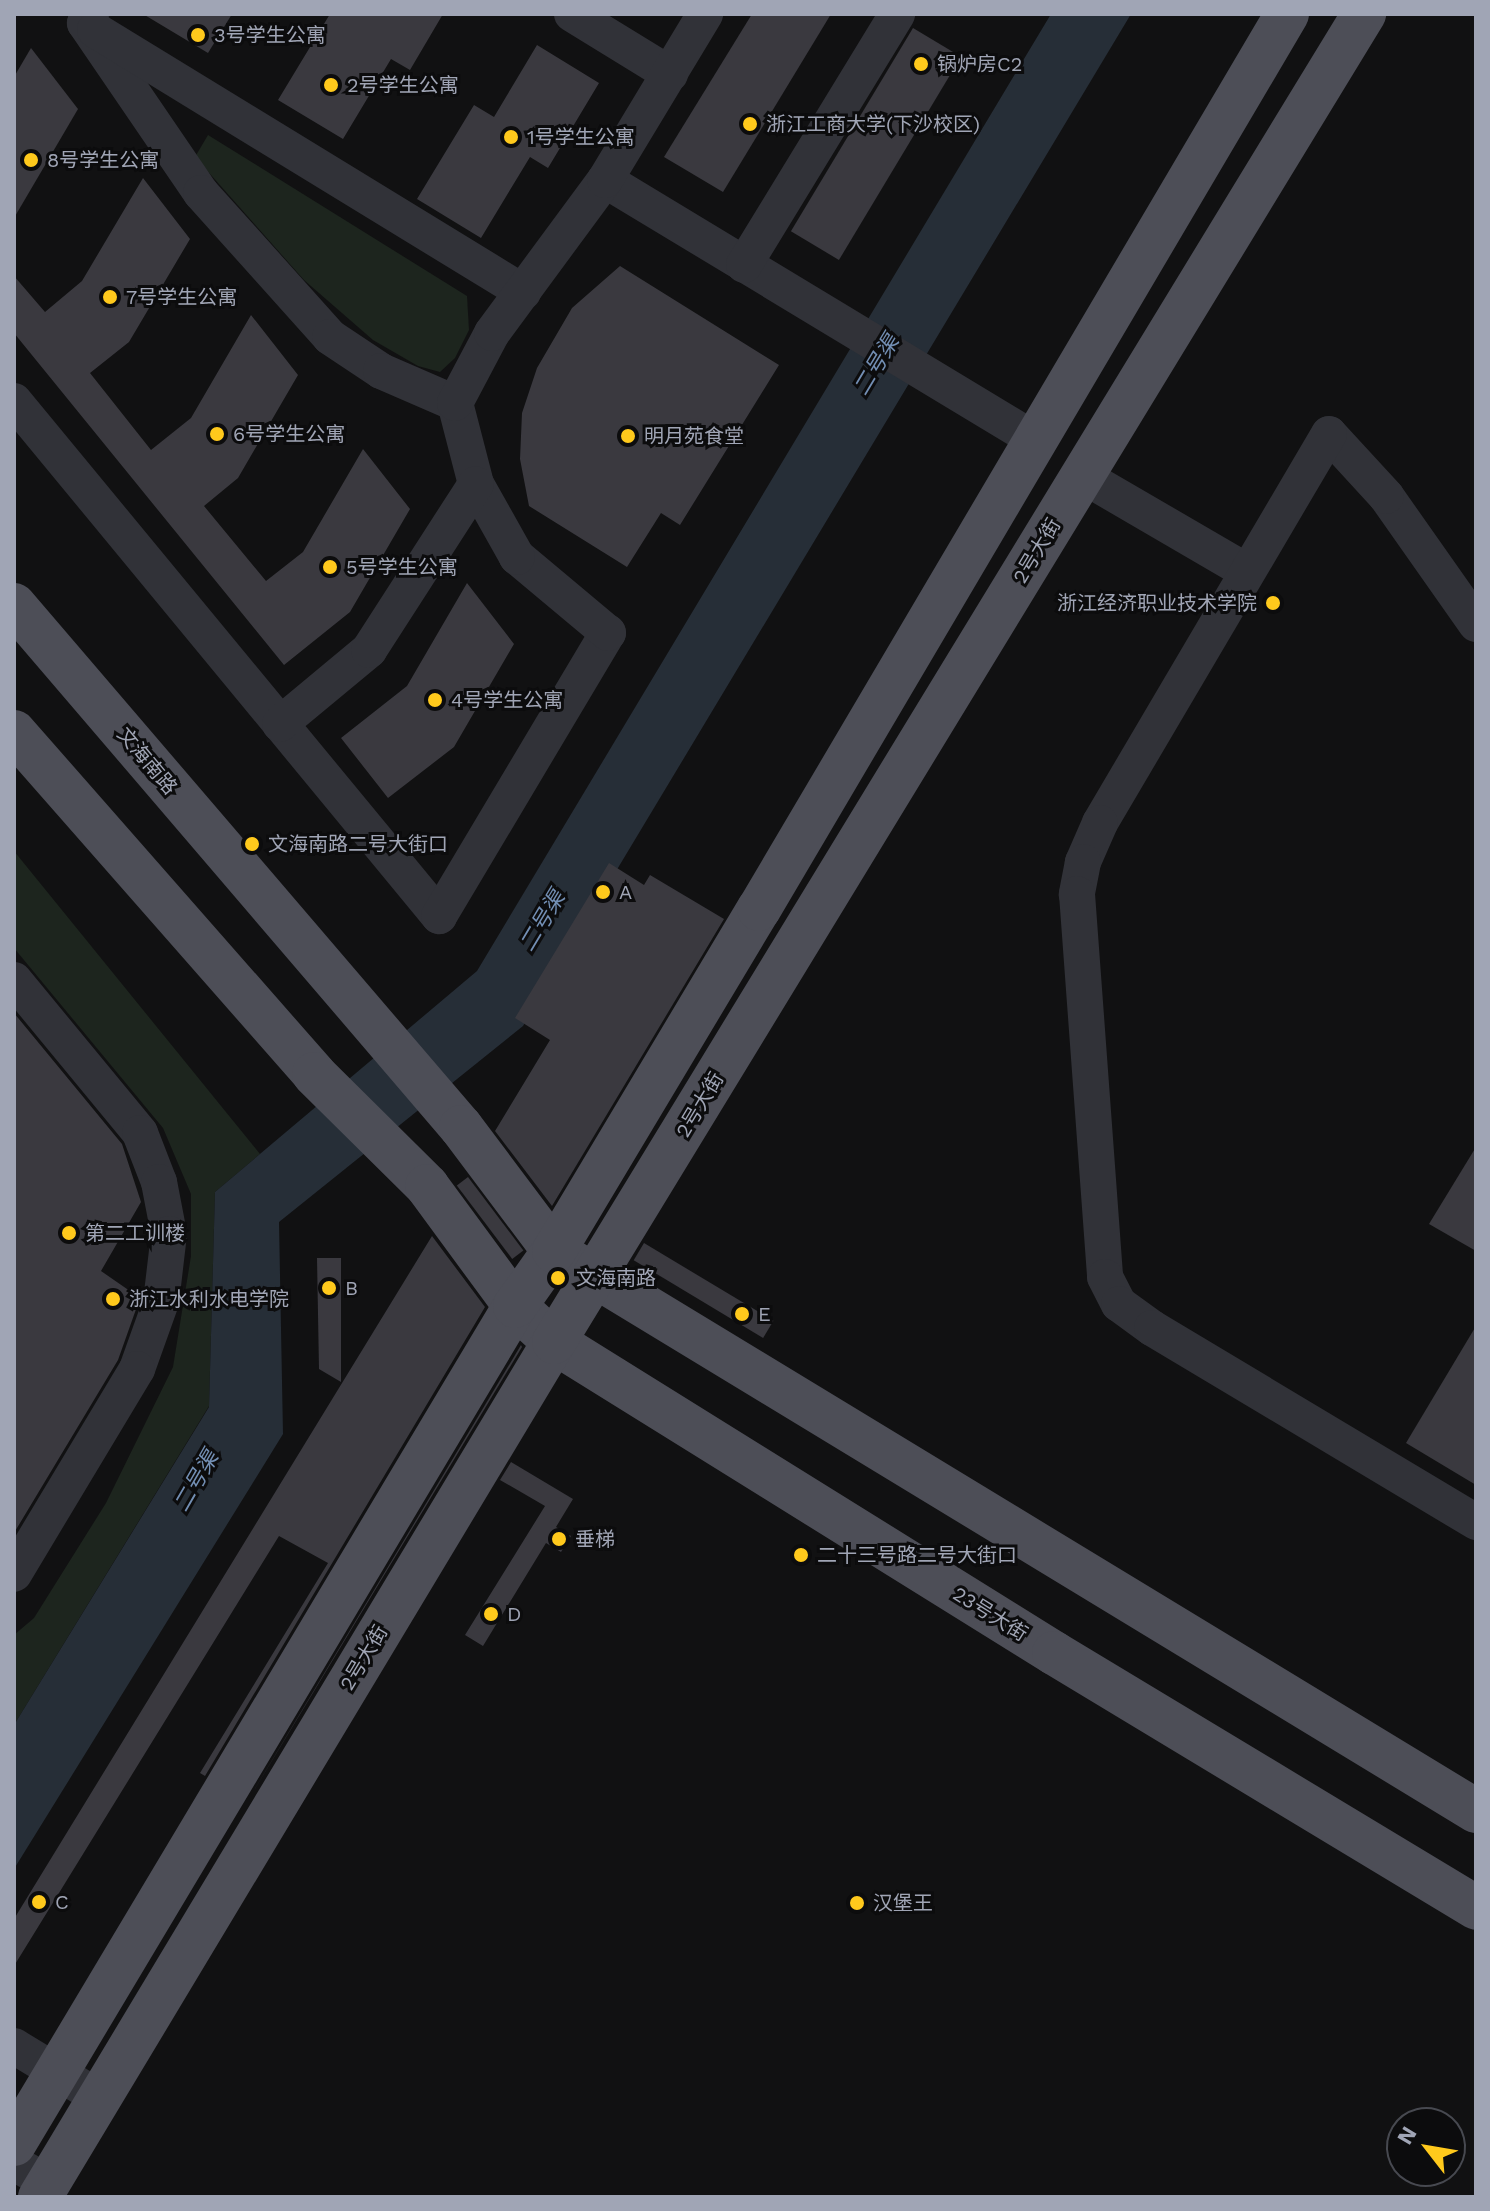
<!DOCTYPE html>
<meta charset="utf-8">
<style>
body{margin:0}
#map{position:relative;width:1490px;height:2211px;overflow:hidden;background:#111112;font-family:"Work Sans","Noto Sans SC",sans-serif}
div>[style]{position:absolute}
.green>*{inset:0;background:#1d251e}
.water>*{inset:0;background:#262e37}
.building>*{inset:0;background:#3a393f;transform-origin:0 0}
.minor>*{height:36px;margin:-18px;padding:0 18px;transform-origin:18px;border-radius:18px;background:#313238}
.major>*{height:44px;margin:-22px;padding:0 22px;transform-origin:22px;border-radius:22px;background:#4d4e57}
.dots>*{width:22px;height:22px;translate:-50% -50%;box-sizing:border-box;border:4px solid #0c0c0d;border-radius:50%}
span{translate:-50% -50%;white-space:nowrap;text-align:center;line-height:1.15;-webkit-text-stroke:6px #0c0c0d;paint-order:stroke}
.poi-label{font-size:20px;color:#a0a5b5}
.left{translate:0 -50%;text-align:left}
.right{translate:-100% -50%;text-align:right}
.street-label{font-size:20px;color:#a0a5b5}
.water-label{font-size:22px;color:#738fb4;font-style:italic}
.frame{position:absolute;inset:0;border:16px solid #a0a5b5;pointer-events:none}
.north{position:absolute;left:1386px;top:2107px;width:80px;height:80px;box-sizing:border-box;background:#0c0c0d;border:2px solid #474950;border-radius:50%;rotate:301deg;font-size:22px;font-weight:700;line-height:32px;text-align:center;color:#a0a5b5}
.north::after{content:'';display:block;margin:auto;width:28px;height:36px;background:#ffc91c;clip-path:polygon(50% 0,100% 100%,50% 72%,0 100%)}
</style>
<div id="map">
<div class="green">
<div style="clip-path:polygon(208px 135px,467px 296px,469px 330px,455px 358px,440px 372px,418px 366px,373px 340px,304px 280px,195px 157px)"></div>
<div style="clip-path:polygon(14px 851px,260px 1154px,215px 1192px,209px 1406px,14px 1725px,14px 1635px,34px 1618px,106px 1503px,173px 1367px,191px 1256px,191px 1194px,163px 1128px,14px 948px)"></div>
</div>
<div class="water">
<div style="clip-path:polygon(1051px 14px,1131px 14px,523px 1026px,279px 1222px,283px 1434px,14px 1869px,14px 1725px,209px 1407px,215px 1192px,477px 971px)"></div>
</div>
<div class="building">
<div style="clip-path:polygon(143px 14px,232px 14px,208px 53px)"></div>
<div style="clip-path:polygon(330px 14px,443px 14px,410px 70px,391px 59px,343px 139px,278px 100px)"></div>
<div style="clip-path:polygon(752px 14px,831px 14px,723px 192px,664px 157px)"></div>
<div style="left:913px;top:28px;width:56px;height:237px;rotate:31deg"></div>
<div style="clip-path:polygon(537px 45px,599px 83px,548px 168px,530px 157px,481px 238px,417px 199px,474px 105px,494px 117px)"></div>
<div style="clip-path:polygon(31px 48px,78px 109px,14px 218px,14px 77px)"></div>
<div style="clip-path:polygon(143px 178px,190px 239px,129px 342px,90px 373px,151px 450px,191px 418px,251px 315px,298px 375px,238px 478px,204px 506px,266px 581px,303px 552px,363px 449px,410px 509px,350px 612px,284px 665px,14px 333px,14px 276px,45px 312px,82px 281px)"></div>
<div style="clip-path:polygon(620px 266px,779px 365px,680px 525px,661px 513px,627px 567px,529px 506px,520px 459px,522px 413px,537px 368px,572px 308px)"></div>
<div style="clip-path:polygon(467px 583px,514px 644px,454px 747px,388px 798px,341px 738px,407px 686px)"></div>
<div style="clip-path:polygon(609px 863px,644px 885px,650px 875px,724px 919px,552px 1206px,495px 1131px,550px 1040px,515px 1018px)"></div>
<div style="clip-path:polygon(14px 1013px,122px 1144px,141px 1202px,101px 1271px,140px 1298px,118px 1360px,14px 1533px)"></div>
<div style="clip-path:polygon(1476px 1147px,1476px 1251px,1429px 1224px)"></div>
<div style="left:468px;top:1177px;width:92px;height:14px;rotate:53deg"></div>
<div style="clip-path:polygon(432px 1236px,485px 1307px,205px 1776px,200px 1773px,328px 1563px,279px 1536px,14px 1966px,14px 1919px)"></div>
<div style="left:644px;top:1243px;width:151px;height:20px;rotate:31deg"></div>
<div style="clip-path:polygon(317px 1258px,341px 1258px,341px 1382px,319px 1369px)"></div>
<div style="clip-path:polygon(1476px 1326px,1476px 1485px,1406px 1443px)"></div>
<div style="clip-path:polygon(521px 1345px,522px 1347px,247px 1802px)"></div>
<div style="clip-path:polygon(511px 1462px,573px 1499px,556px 1527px,571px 1536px,561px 1552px,546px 1543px,483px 1646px,465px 1635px,545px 1506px,500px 1480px)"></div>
</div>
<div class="minor">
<div style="left:91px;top:14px;width:11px;rotate:124deg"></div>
<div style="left:85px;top:23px;width:206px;rotate:55.7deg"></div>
<div style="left:201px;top:193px;width:193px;rotate:48.1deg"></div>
<div style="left:330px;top:337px;width:61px;rotate:33.7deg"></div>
<div style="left:381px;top:371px;width:81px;rotate:23.4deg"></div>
<div style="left:572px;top:14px;width:115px;rotate:31.5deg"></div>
<div style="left:95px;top:30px;width:502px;rotate:31.47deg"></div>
<div style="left:605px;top:180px;width:505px;rotate:31.14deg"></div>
<div style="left:744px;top:265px;width:294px;rotate:-58.6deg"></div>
<div style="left:14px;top:401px;width:668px;rotate:50.47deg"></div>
<div style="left:439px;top:916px;width:330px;rotate:-59.2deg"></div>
<div style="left:608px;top:633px;width:119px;rotate:-140.1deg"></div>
<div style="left:517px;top:557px;width:84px;rotate:-119.3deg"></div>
<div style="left:476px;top:484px;width:84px;rotate:-104.5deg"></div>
<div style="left:455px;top:403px;width:79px;rotate:-62.1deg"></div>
<div style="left:492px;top:333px;width:190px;rotate:-53.6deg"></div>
<div style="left:605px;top:180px;width:194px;rotate:-58.9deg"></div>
<div style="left:1083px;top:476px;width:189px;rotate:30.2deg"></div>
<div style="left:1476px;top:624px;width:156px;rotate:-125.1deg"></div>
<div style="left:1386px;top:496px;width:84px;rotate:-132.6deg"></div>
<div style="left:1329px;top:434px;width:451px;rotate:120.5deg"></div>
<div style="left:1100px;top:823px;width:43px;rotate:113.6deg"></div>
<div style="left:1083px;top:862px;width:33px;rotate:101deg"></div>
<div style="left:1077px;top:894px;width:384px;rotate:85.8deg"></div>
<div style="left:1105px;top:1277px;width:30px;rotate:63deg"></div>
<div style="left:1119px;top:1304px;width:41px;rotate:36deg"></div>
<div style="left:1152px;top:1328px;width:378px;rotate:30.9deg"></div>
<div style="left:280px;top:724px;width:116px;rotate:-39.7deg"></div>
<div style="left:369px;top:650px;width:197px;rotate:-57.2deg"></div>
<div style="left:14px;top:980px;width:198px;rotate:50.5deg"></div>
<div style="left:140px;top:1133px;width:53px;rotate:68.8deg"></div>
<div style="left:159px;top:1182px;width:53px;rotate:79.1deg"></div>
<div style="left:169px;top:1234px;width:68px;rotate:96.7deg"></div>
<div style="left:161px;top:1302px;width:71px;rotate:109.7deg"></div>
<div style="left:137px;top:1369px;width:239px;rotate:121deg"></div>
<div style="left:14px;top:2046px;width:100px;rotate:31.2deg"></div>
<div style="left:14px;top:2163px;width:39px;rotate:30deg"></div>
</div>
<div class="major">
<div style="left:14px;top:605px;width:687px;rotate:49.43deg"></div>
<div style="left:461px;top:1127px;width:155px;rotate:53.1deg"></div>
<div style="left:554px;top:1251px;width:1079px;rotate:31.27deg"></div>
<div style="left:14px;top:732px;width:455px;rotate:48.7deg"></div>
<div style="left:314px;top:1074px;width:159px;rotate:44.7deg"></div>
<div style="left:427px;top:1186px;width:149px;rotate:53.7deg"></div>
<div style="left:515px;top:1306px;width:53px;rotate:42.7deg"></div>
<div style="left:554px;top:1342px;width:589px;rotate:31.88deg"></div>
<div style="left:1054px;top:1653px;width:493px;rotate:31.1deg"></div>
<div style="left:14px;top:2144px;width:976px;rotate:-59.13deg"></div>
<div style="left:515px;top:1306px;width:67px;rotate:-54.7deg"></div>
<div style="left:554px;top:1251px;width:399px;rotate:-59.1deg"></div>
<div style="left:759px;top:909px;width:1039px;rotate:-59.46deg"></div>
<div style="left:40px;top:2197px;width:998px;rotate:-58.99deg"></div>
<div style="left:554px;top:1342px;width:1556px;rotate:-58.62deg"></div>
</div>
<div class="dots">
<div style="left:198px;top:35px;background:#ffc91c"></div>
<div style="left:921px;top:64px;background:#ffc91c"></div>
<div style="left:331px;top:85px;background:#ffc91c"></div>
<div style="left:750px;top:124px;background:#ffc91c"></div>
<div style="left:511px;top:137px;background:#ffc91c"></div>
<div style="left:31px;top:160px;background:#ffc91c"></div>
<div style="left:110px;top:297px;background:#ffc91c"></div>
<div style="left:217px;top:434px;background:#ffc91c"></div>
<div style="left:628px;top:436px;background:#ffc91c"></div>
<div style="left:330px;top:567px;background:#ffc91c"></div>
<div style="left:1273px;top:603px;background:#ffc91c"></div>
<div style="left:435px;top:700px;background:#ffc91c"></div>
<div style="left:252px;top:844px;background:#ffc91c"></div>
<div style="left:603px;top:892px;background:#ffc91c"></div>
<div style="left:69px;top:1233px;background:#ffc91c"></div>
<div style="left:558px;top:1278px;background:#ffc91c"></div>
<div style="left:329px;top:1288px;background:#ffc91c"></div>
<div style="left:113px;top:1299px;background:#ffc91c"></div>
<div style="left:742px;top:1314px;background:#ffc91c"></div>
<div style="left:559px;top:1539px;background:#ffc91c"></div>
<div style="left:801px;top:1555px;background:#ffc91c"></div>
<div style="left:491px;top:1614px;background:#ffc91c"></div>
<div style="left:39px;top:1902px;background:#ffc91c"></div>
<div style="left:857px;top:1903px;background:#ffc91c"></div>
</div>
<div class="poi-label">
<span class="left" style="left:214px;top:35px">3号学生公寓</span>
<span class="left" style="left:937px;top:64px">锅炉房C2</span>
<span class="left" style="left:347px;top:85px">2号学生公寓</span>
<span class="left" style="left:766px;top:124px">浙江工商大学(下沙校区)</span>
<span class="left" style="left:527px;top:137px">1号学生公寓</span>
<span class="left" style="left:47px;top:160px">8号学生公寓</span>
<span class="left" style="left:126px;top:297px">7号学生公寓</span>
<span class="left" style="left:233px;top:434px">6号学生公寓</span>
<span class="left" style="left:644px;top:436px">明月苑食堂</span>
<span class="left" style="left:346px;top:567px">5号学生公寓</span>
<span class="right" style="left:1257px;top:603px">浙江经济职业技术学院</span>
<span class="left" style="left:451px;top:700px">4号学生公寓</span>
<span class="left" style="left:268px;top:844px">文海南路二号大街口</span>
<span class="left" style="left:619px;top:892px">A</span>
<span class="left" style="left:85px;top:1233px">第二工训楼</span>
<span class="left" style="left:576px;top:1278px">文海南路</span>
<span class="left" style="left:345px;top:1288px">B</span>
<span class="left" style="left:129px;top:1299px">浙江水利水电学院</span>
<span class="left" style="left:758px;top:1314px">E</span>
<span class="left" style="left:575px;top:1539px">垂梯</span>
<span class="left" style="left:817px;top:1555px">二十三号路二号大街口</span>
<span class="left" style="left:507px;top:1614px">D</span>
<span class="left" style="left:55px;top:1902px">C</span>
<span class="left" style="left:873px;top:1903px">汉堡王</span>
</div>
<div class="street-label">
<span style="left:1037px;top:551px;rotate:-59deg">2号大街</span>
<span style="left:147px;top:761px;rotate:50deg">文海南路</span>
<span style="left:700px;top:1105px;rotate:-59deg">2号大街</span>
<span style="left:990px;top:1614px;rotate:32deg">23号大街</span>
<span style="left:364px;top:1658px;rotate:-59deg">2号大街</span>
</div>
<div class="water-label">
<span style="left:876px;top:365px;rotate:-59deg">二号渠</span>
<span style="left:542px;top:921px;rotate:-59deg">二号渠</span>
<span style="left:196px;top:1481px;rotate:-60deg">二号渠</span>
</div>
<div class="frame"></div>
<div class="north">N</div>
</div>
